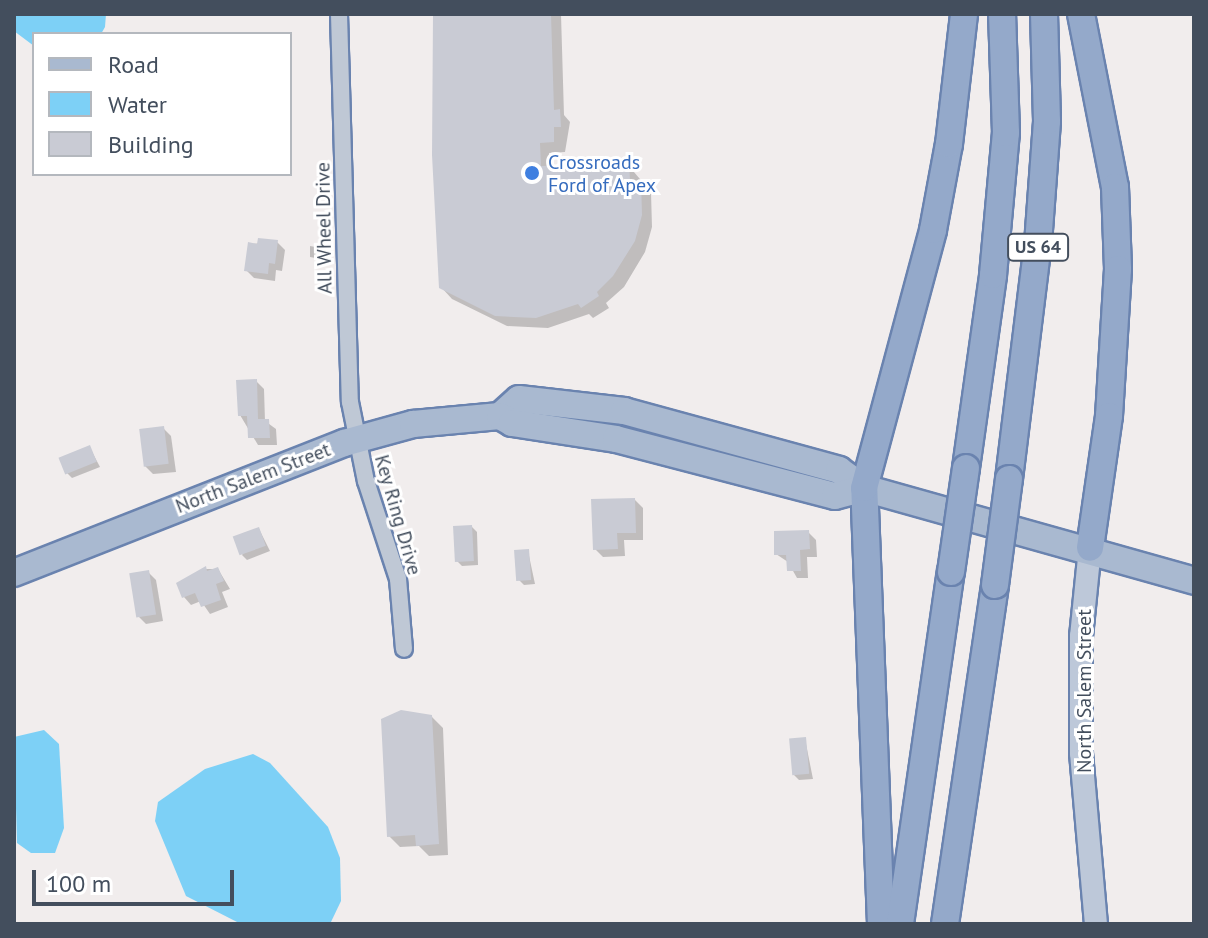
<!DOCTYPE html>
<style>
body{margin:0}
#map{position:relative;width:1208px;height:938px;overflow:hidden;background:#f1eded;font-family:"PT Sans",sans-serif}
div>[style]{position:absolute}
.water>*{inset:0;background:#7dd0f6}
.shadow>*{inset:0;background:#0003}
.building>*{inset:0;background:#c9cbd4;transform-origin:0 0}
.roads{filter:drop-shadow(2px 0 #6a83af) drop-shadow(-2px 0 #6a83af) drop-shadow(0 2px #6a83af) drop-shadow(0 -2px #6a83af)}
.minor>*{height:16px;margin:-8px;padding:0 8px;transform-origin:8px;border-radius:8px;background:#bfc8d5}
.secondary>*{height:22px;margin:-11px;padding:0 11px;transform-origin:11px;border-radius:11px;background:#bdc8d9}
.primary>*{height:26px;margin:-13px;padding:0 13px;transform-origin:13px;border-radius:13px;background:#a9b9d0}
.trunk>*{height:26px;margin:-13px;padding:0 13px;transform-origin:13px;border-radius:13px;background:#94a9ca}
.bridges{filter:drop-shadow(2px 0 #6a83af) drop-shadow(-2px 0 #6a83af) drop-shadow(0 2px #6a83af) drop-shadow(0 -2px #6a83af)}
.trunk-bridge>*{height:26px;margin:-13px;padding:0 13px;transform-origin:13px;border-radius:13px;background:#94a9ca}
.dots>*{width:22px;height:22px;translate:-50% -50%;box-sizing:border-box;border:4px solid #fff;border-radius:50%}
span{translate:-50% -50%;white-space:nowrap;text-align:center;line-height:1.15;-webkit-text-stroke:6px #fff;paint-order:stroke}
.shield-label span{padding:2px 6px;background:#fff;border:2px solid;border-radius:6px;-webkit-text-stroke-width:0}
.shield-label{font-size:18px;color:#434e5d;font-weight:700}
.shop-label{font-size:20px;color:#366cbe}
.left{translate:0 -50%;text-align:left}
.street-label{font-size:20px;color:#434e5d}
.frame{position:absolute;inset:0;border:16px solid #434e5d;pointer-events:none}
.legend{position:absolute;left:32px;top:32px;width:260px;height:144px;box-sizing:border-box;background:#fff;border:2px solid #b4b8be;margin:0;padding:10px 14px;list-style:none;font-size:24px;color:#434e5d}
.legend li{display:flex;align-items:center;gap:16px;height:40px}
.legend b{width:40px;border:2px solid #b4b8be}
.scale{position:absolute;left:32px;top:870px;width:202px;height:36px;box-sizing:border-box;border:4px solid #434e5d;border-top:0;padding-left:10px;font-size:24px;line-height:28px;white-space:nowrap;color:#434e5d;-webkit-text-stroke:6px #fff;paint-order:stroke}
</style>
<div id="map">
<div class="water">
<div style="clip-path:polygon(14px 14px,106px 14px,105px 27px,101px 34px,34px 34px,34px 46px,14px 31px)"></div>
<div style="clip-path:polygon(44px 730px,59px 744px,64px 828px,55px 853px,31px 853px,17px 843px,14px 737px)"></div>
<div style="clip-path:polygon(253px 754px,270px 763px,328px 827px,340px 858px,341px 901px,330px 924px,241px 924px,186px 896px,155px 821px,158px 802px,205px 769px)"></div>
</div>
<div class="shadow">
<div style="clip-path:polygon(434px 14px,561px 14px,564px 115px,570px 122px,565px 152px,549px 153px,550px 168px,628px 165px,651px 192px,652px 227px,645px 252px,624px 287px,606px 303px,609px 308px,593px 318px,589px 314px,548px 328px,507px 326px,452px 299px,441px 287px)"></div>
<div style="clip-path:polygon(277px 242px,285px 250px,282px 271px,276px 270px,275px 281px,254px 278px,246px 270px,250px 244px)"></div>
<div style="clip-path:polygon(310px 246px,322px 248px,321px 259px,310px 257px)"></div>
<div style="clip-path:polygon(256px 381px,264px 389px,265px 421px,276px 429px,277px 445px,258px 445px,240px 415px)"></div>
<div style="clip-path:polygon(163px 428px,171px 436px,176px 472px,153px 474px,145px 466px)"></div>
<div style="clip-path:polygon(90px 448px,100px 467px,72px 478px,67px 473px)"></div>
<div style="clip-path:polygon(635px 500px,643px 508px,643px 540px,624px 540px,625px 556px,603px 557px,595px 549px)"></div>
<div style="clip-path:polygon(472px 527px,477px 532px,478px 565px,462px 566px,457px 561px)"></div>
<div style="clip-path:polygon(259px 529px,270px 551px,247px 560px,242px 555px)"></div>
<div style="clip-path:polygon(808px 532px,816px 540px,817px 557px,807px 557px,808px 578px,797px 578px,788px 562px,776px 554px)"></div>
<div style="clip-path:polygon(528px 551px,535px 584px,524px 585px,519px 580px)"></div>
<div style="clip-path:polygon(205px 569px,218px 569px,230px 589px,222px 592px,228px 607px,210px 614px,201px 601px,191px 605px,184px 597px)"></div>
<div style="clip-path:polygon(148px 572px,156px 580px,163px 621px,146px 624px,138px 616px)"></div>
<div style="clip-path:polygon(432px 717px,443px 728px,448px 855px,429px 856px,419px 846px,400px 847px,389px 836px)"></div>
<div style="clip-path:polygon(805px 739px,813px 779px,799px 780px,794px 775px)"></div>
</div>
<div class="building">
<div style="clip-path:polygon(433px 14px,551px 14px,554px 110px,560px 109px,561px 127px,554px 127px,554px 142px,540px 143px,541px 166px,629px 163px,630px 180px,641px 180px,642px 215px,635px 241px,613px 276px,597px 292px,599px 296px,581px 308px,578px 304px,536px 318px,495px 316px,439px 288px,432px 155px)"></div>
<div style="clip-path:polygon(258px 238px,278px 240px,275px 264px,269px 263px,268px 274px,244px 271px,248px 242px,257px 244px)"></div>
<div style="clip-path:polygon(257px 379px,258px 419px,269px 419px,270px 438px,248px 438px,247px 416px,238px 416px,236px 380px)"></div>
<div style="left:164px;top:426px;width:38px;height:25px;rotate:83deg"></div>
<div style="left:90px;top:445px;width:18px;height:34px;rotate:68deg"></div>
<div style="clip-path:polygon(635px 498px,636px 533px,617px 533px,618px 549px,593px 550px,591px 499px)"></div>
<div style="left:472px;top:525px;width:36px;height:19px;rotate:87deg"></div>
<div style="left:259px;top:527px;width:20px;height:28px;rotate:70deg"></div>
<div style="clip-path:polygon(809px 530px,810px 549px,800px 550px,801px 571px,787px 571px,786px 555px,774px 555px,774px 531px)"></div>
<div style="left:529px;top:549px;width:31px;height:15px;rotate:86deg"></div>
<div style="clip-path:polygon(206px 566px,207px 571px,218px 567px,224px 581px,216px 584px,221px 600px,201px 607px,195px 593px,182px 598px,176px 583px)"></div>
<div style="left:149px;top:570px;width:45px;height:20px;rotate:81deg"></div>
<div style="clip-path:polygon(401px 710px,432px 715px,439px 844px,416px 846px,415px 835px,387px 837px,381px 719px)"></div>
<div style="left:806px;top:737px;width:37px;height:17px;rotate:85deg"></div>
</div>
<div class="roads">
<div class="minor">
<div style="left:339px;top:14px;width:388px;rotate:88.4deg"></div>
<div style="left:350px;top:402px;width:81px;rotate:78.6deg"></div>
<div style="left:366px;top:481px;width:103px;rotate:71.9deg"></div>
<div style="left:398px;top:579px;width:70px;rotate:85.1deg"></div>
</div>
<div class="secondary">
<div style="left:1090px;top:548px;width:88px;rotate:95.8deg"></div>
<div style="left:1081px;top:636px;width:117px;rotate:90deg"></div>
<div style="left:1081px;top:753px;width:172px;rotate:85deg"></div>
</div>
<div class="primary">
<div style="left:500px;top:416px;width:25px;rotate:-42deg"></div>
<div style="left:519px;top:399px;width:106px;rotate:6.5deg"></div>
<div style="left:624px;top:411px;width:223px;rotate:15.3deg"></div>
<div style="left:839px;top:470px;width:31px;rotate:36deg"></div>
<div style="left:864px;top:488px;width:343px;rotate:15.7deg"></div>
<div style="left:14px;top:573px;width:355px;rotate:-21.5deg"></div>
<div style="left:344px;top:443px;width:72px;rotate:-15.4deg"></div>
<div style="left:413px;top:424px;width:87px;rotate:-5.3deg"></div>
<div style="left:500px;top:416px;width:14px;rotate:30deg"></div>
<div style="left:512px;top:423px;width:105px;rotate:8.7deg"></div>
<div style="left:616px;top:439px;width:226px;rotate:14.6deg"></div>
<div style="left:835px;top:496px;width:30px;rotate:-15deg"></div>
</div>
<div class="trunk">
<div style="left:1081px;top:14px;width:176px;rotate:78.9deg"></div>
<div style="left:1115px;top:187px;width:82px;rotate:87.9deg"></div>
<div style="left:1118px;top:269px;width:147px;rotate:93.5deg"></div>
<div style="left:1109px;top:416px;width:133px;rotate:98.2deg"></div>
<div style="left:966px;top:468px;width:195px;rotate:-82deg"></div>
<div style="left:993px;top:275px;width:143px;rotate:-84.8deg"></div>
<div style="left:1006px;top:133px;width:119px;rotate:-91.9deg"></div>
<div style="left:1009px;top:479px;width:237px;rotate:-83deg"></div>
<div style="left:1038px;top:244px;width:123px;rotate:-85.8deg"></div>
<div style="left:1047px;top:121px;width:107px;rotate:-91.6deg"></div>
<div style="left:881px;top:924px;width:436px;rotate:-92.2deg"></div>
<div style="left:864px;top:488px;width:267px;rotate:-75deg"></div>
<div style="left:933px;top:230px;width:87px;rotate:-79.5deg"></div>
<div style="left:949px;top:144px;width:131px;rotate:-83.4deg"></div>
<div style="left:900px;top:924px;width:356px;rotate:-81.8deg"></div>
<div style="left:945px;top:924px;width:343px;rotate:-81.6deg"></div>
</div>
</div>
<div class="bridges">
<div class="trunk-bridge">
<div style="left:951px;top:572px;width:105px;rotate:-81.8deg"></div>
<div style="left:995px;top:585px;width:107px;rotate:-82.5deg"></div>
</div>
</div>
<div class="dots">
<div style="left:532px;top:173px;background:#3f7fe0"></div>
</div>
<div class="shield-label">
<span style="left:1038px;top:247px">US 64</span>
</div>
<div class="shop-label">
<span class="left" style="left:548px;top:174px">Crossroads<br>Ford of Apex</span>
</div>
<div class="street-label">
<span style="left:324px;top:228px;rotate:-91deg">All Wheel Drive</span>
<span style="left:253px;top:478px;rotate:-21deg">North Salem Street</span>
<span style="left:398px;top:515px;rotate:74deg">Key Ring Drive</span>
<span style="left:1084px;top:691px;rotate:-90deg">North Salem Street</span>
</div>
<div class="frame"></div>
<ul class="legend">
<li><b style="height:10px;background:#a9b9d0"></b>Road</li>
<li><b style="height:22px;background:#7dd0f6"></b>Water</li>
<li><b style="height:22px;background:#c9cbd4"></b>Building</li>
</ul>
<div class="scale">100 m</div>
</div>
